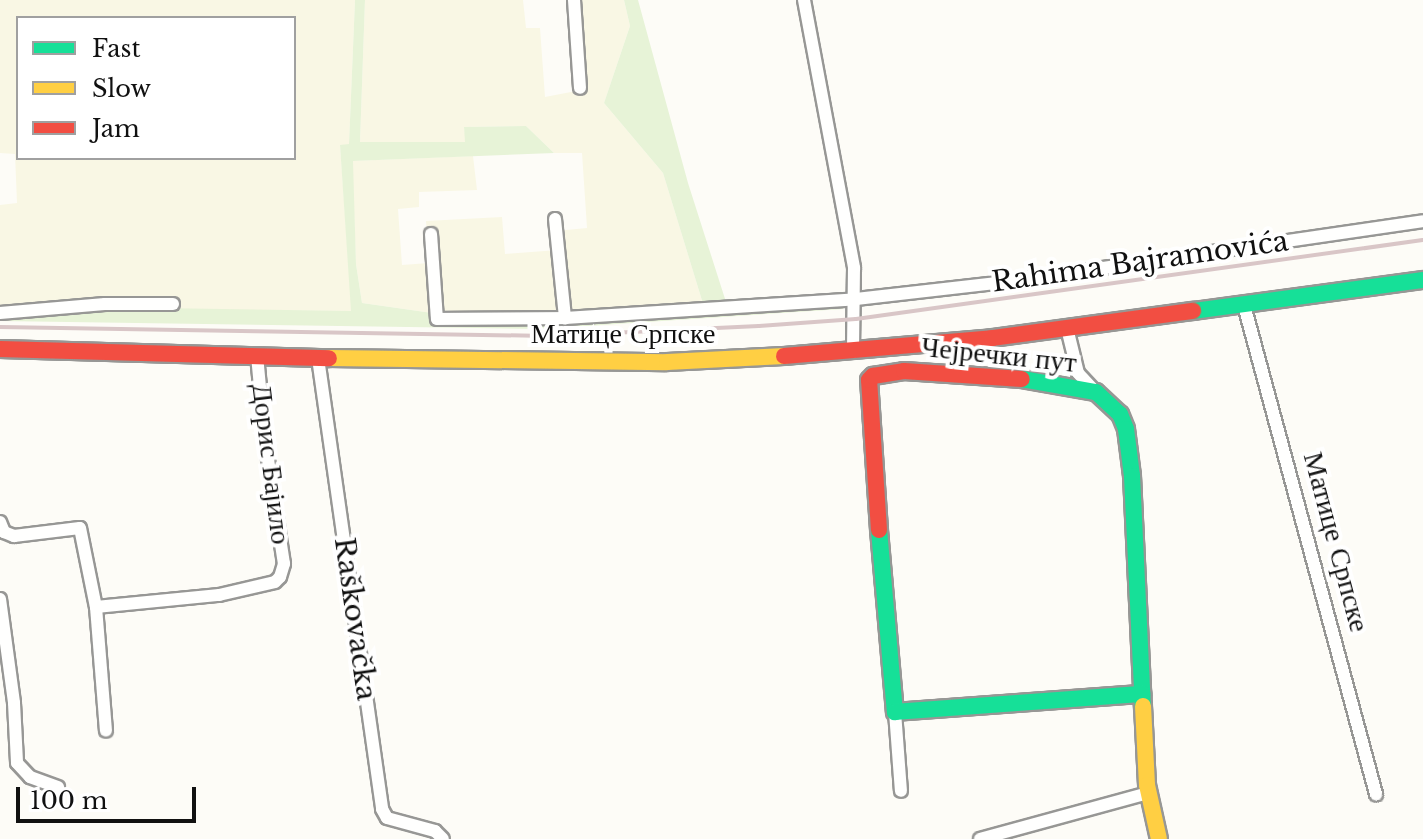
<!DOCTYPE html>
<meta charset="utf-8">
<style>
body{margin:0}
#map{position:relative;width:1423px;height:839px;overflow:hidden;background:#fdfcf7;font-family:"Libre Baskerville",serif}
div>[style]{position:absolute}
.farmland>*{inset:0;background:#f9f7e4}
.green>*{inset:0;background:#e7f3d7}
.roads{filter:drop-shadow(2px 0 #979795) drop-shadow(-2px 0 #979795) drop-shadow(0 2px #979795) drop-shadow(0 -2px #979795)}
.street>*{height:12px;margin:-6px;padding:0 6px;transform-origin:6px;border-radius:6px;background:#fffffe}
.fast>*{height:16px;margin:-8px;padding:0 8px;transform-origin:8px;border-radius:8px;background:#16e098}
.slow>*{height:16px;margin:-8px;padding:0 8px;transform-origin:8px;border-radius:8px;background:#ffcf43}
.jam>*{height:16px;margin:-8px;padding:0 8px;transform-origin:8px;border-radius:8px;background:#f24e42}
.rail>*{height:4px;margin:-2px;padding:0 2px;transform-origin:2px;border-radius:2px;background:#d9c6c7}
span{translate:-50% -50%;white-space:nowrap;text-align:center;line-height:1.15;-webkit-text-stroke:8px #fff;paint-order:stroke}
.street-label{font-size:28px;color:#111}
.legend{position:absolute;left:16px;top:16px;width:280px;height:144px;box-sizing:border-box;background:#fff;border:2px solid #a0a0a0;margin:0;padding:10px 14px;list-style:none;font-size:24px;color:#111}
.legend li{display:flex;align-items:center;gap:16px;height:40px}
.legend b{width:40px;border:2px solid #a0a0a0}
.scale{position:absolute;left:16px;top:787px;width:180px;height:36px;box-sizing:border-box;border:4px solid #111;border-top:0;padding-left:10px;font-size:24px;line-height:28px;white-space:nowrap;color:#111;-webkit-text-stroke:6px #fff;paint-order:stroke}
</style>
<div id="map">
<div class="farmland">
<div style="clip-path:polygon(evenodd,0 0,355px 0,349px 145px,340px 145px,352px 311px,181px 310px,166px 299px,0 308px,0 205px,17px 203px,15px 154px,0 153px,0 0,18px 18px,294px 18px,294px 158px,18px 158px,18px 18px)"></div>
<div style="clip-path:polygon(365px 0,523px 0,526px 28px,540px 28px,545px 97px,576px 91px,571px 0,624px 0,630px 26px,604px 103px,663px 173px,704px 307px,439px 314px,362px 303px,356px 264px,352px 161px,473px 156px,477px 190px,419px 192px,419px 207px,398px 209px,402px 265px,429px 263px,426px 221px,502px 217px,505px 254px,558px 250px,556px 231px,587px 228px,582px 153px,554px 153px,526px 126px,464px 127px,466px 142px,360px 142px)"></div>
</div>
<div class="green">
<div style="clip-path:polygon(355px 0,365px 0,360px 142px,465px 142px,464px 127px,526px 126px,554px 153px,353px 161px,356px 264px,362px 303px,439px 314px,439px 321px,842px 300px,843px 309px,541px 329px,0 321px,0 315px,54px 315px,93px 307px,351px 311px,340px 145px,349px 144px)"></div>
<div style="clip-path:polygon(624px 0,638px 0,688px 183px,726px 302px,704px 307px,663px 173px,604px 103px,630px 26px)"></div>
</div>
<div class="roads">
<div class="street">
<div style="left:574px;top:0;width:88px;rotate:86.1deg"></div>
<div style="left:804px;top:0;width:273px;rotate:79.4deg"></div>
<div style="left:854px;top:268px;width:84px;rotate:90.7deg"></div>
<div style="left:555px;top:219px;width:100px;rotate:84.2deg"></div>
<div style="left:565px;top:318px;width:292px;rotate:-3.7deg"></div>
<div style="left:856px;top:299px;width:151px;rotate:-6.5deg"></div>
<div style="left:1006px;top:282px;width:421px;rotate:-8.3deg"></div>
<div style="left:431px;top:234px;width:85px;rotate:86deg"></div>
<div style="left:437px;top:319px;width:128px;rotate:-0.4deg"></div>
<div style="left:1244px;top:305px;width:507px;rotate:74.89deg"></div>
<div style="left:0;top:313px;width:105px;rotate:-4.9deg"></div>
<div style="left:105px;top:304px;width:68px"></div>
<div style="left:1067px;top:328px;width:46px;rotate:76.3deg"></div>
<div style="left:1078px;top:373px;width:23px;rotate:47deg"></div>
<div style="left:318px;top:358px;width:456px;rotate:81.9deg"></div>
<div style="left:382px;top:809px;width:10px;rotate:61deg"></div>
<div style="left:387px;top:818px;width:50px;rotate:15.2deg"></div>
<div style="left:435px;top:831px;width:11px;rotate:45deg"></div>
<div style="left:0;top:522px;width:11px;rotate:68deg"></div>
<div style="left:4px;top:532px;width:11px;rotate:22deg"></div>
<div style="left:14px;top:536px;width:66px;rotate:-6.9deg"></div>
<div style="left:80px;top:528px;width:81px;rotate:78.6deg"></div>
<div style="left:96px;top:607px;width:124px;rotate:85.4deg"></div>
<div style="left:0;top:599px;width:105px;rotate:82.3deg"></div>
<div style="left:14px;top:703px;width:60px;rotate:87.1deg"></div>
<div style="left:17px;top:763px;width:19px;rotate:47deg"></div>
<div style="left:30px;top:777px;width:30px;rotate:20deg"></div>
<div style="left:96px;top:607px;width:124px;rotate:-5.6deg"></div>
<div style="left:219px;top:595px;width:57px;rotate:-13.1deg"></div>
<div style="left:275px;top:582px;width:7px;rotate:-45deg"></div>
<div style="left:280px;top:577px;width:14px;rotate:-73deg"></div>
<div style="left:284px;top:564px;width:125px;rotate:-98.7deg"></div>
<div style="left:265px;top:440px;width:85px;rotate:-95.4deg"></div>
<div style="left:895px;top:712px;width:79px;rotate:85.7deg"></div>
<div style="left:980px;top:839px;width:174px;rotate:-15.3deg"></div>
</div>
<div class="fast">
<div style="left:1193px;top:311px;width:232px;rotate:-7.7deg"></div>
<div style="left:1022px;top:379px;width:75px;rotate:10deg"></div>
<div style="left:1096px;top:392px;width:33px;rotate:43deg"></div>
<div style="left:1120px;top:414px;width:16px;rotate:68deg"></div>
<div style="left:1126px;top:429px;width:47px;rotate:82.7deg"></div>
<div style="left:1132px;top:476px;width:230px;rotate:87.3deg"></div>
<div style="left:879px;top:530px;width:183px;rotate:85deg"></div>
<div style="left:895px;top:712px;width:248px;rotate:-4.2deg"></div>
</div>
<div class="slow">
<div style="left:329px;top:358px;width:338px;rotate:0.7deg"></div>
<div style="left:667px;top:362px;width:117px;rotate:-2.9deg"></div>
<div style="left:1143px;top:706px;width:79px;rotate:87.1deg"></div>
<div style="left:1147px;top:785px;width:55px;rotate:77.5deg"></div>
</div>
<div class="jam">
<div style="left:0;top:349px;width:329px;rotate:1.6deg"></div>
<div style="left:784px;top:356px;width:209px;rotate:-4.9deg"></div>
<div style="left:992px;top:338px;width:203px;rotate:-7.7deg"></div>
<div style="left:879px;top:530px;width:150px;rotate:-93.8deg"></div>
<div style="left:869px;top:380px;width:6px;rotate:-45deg"></div>
<div style="left:873px;top:376px;width:31px;rotate:-9deg"></div>
<div style="left:904px;top:371px;width:118px;rotate:3.9deg"></div>
</div>
</div>
<div class="rail">
<div style="left:0;top:327px;width:547px;rotate:0.94deg"></div>
<div style="left:547px;top:336px;width:212px;rotate:-2.7deg"></div>
<div style="left:759px;top:326px;width:97px;rotate:-4.1deg"></div>
<div style="left:856px;top:319px;width:572px;rotate:-7.93deg"></div>
</div>
<div class="street-label">
<span style="left:1140px;top:262px;rotate:-8deg">Rahima Bajramovića</span>
<span style="left:623px;top:334px">Матице Српске</span>
<span style="left:999px;top:355px;rotate:6deg">Чејречки пут</span>
<span style="left:271px;top:464px;rotate:83deg">Дорис Бајило</span>
<span style="left:1336px;top:542px;rotate:75deg">Матице Српске</span>
<span style="left:355px;top:619px;rotate:82deg">Raškovačka</span>
</div>
<ul class="legend">
<li><b style="height:10px;background:#16e098"></b>Fast</li>
<li><b style="height:10px;background:#ffcf43"></b>Slow</li>
<li><b style="height:10px;background:#f24e42"></b>Jam</li>
</ul>
<div class="scale">100 m</div>
</div>
